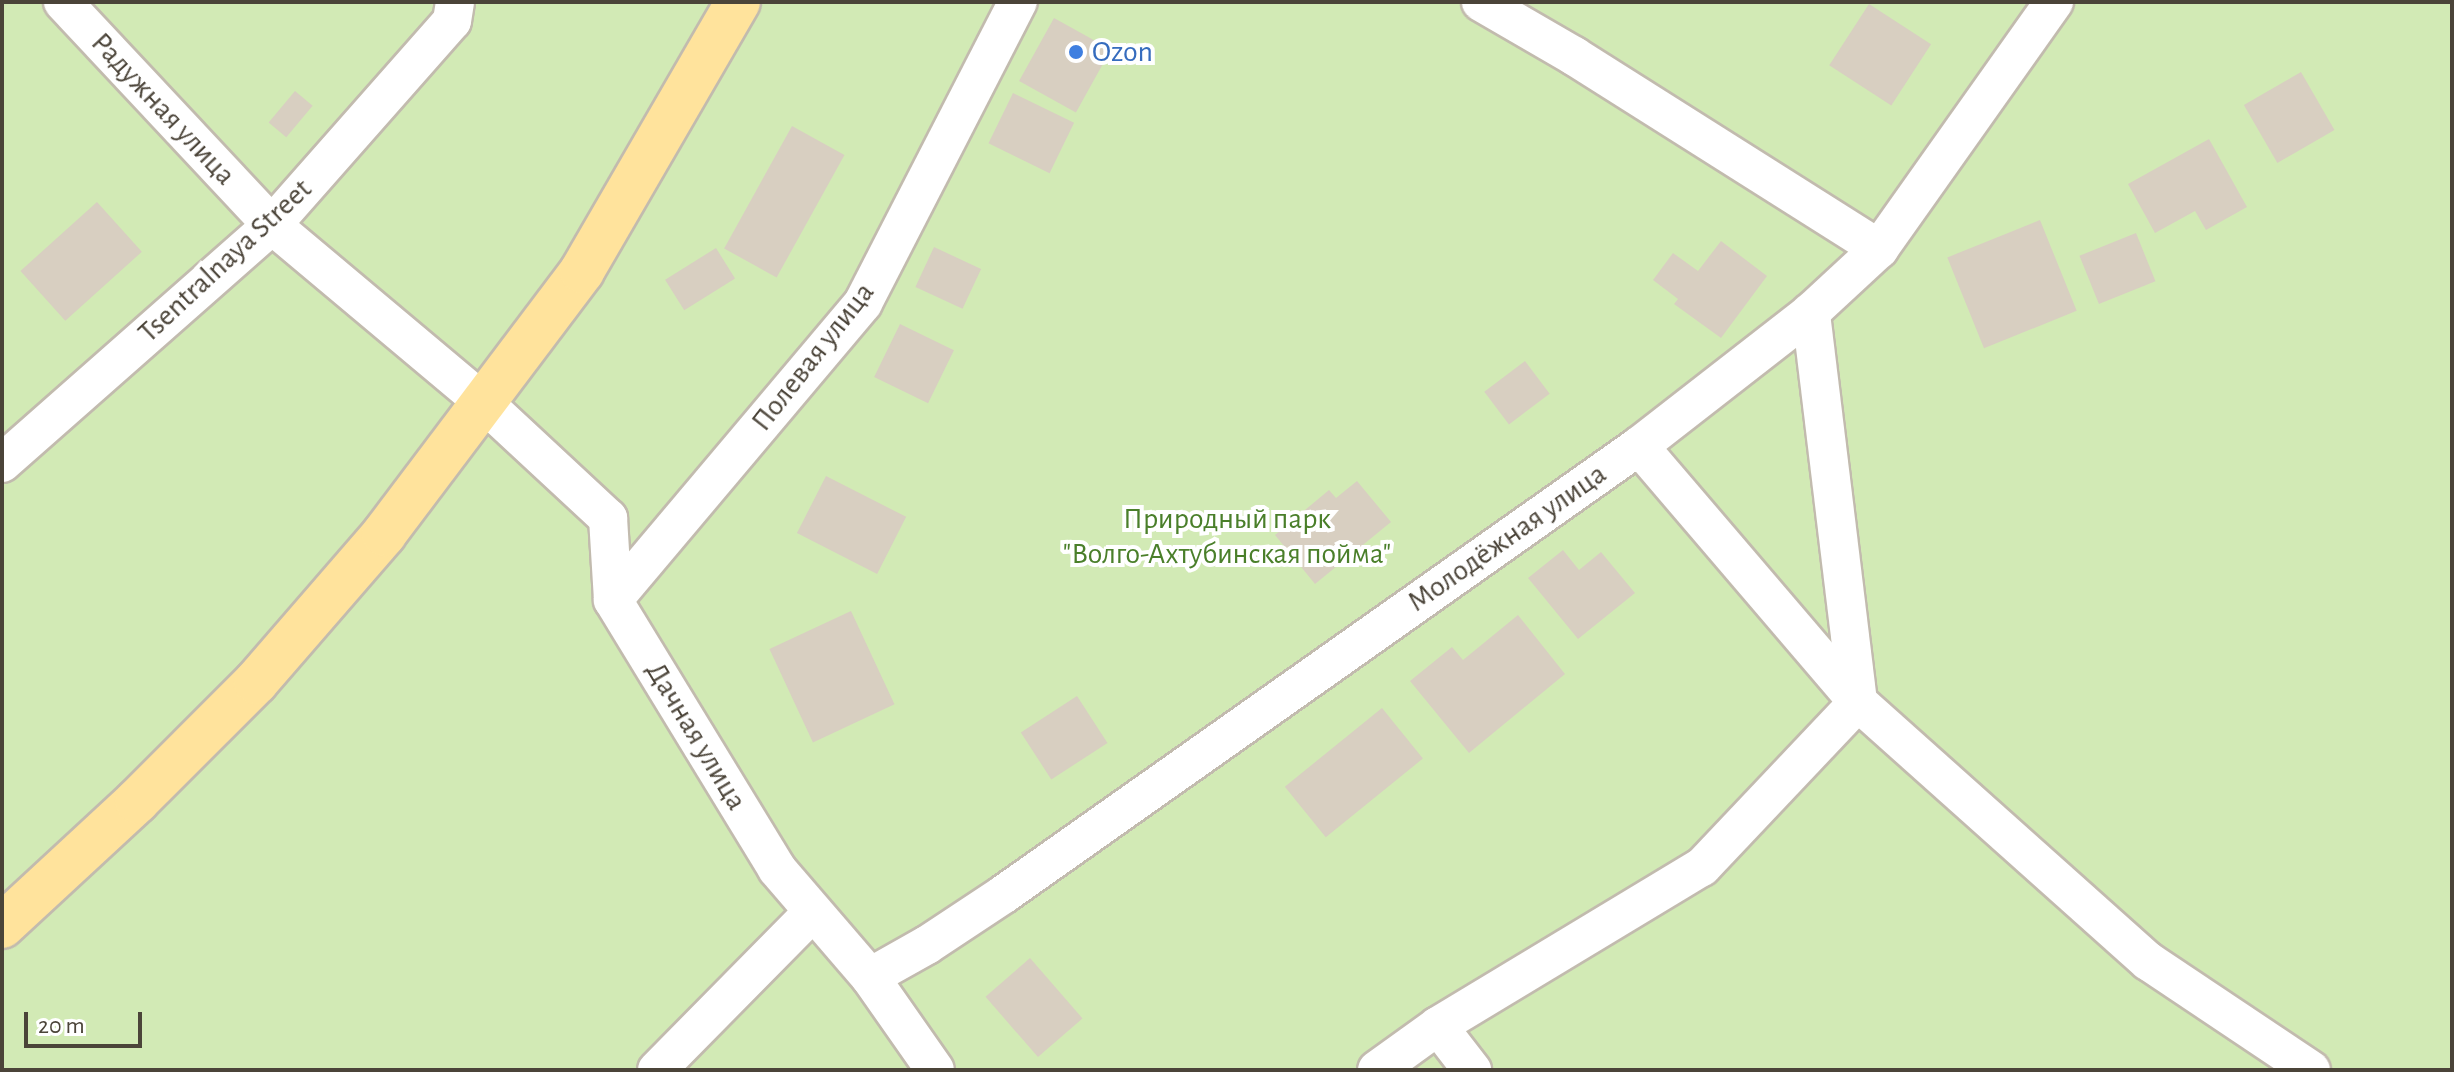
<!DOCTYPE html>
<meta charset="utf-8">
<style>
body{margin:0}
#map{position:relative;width:2454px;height:1072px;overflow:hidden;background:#f6f3ec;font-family:"Alegreya Sans",sans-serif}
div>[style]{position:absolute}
.green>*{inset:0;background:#d2eab5;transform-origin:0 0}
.building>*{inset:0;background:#d8cfc1;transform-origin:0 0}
.roads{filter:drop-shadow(2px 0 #c2bbae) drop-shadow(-2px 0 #c2bbae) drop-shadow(0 2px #c2bbae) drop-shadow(0 -2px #c2bbae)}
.minor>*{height:38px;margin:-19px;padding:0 19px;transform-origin:19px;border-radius:19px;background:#fff}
.major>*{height:44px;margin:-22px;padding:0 22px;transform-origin:22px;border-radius:22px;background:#ffe39c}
.dots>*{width:22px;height:22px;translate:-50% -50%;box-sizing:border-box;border:4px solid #fff;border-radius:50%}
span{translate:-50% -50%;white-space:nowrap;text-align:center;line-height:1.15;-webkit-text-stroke:8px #fff;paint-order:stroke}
.shop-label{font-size:30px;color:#366cbe}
.left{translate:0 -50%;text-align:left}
.street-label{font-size:30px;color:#4b4439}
.park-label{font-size:30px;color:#4a7f2a}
.frame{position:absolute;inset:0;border:4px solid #4b4439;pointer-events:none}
.scale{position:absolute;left:24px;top:1012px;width:118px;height:36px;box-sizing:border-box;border:4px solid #4b4439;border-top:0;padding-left:10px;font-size:24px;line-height:28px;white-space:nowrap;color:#4b4439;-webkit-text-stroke:6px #fff;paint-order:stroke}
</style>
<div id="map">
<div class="green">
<div style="left:2px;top:2px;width:2450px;height:1068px"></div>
</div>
<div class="building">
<div style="left:1869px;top:4px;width:74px;height:73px;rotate:33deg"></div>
<div style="left:1054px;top:18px;width:65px;height:72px;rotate:29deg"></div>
<div style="left:2301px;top:72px;width:67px;height:66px;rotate:60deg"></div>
<div style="left:295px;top:91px;width:23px;height:41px;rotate:40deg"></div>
<div style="left:1013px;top:93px;width:68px;height:56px;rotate:26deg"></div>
<div style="left:792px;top:126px;width:60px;height:140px;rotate:29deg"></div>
<div style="clip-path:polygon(2209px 139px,2247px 207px,2206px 230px,2195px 211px,2155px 233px,2128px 184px)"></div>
<div style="left:97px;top:202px;width:67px;height:103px;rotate:48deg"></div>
<div style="left:2040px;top:220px;width:98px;height:100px;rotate:68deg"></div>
<div style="left:2136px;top:233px;width:52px;height:61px;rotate:68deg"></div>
<div style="clip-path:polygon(1721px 241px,1767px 276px,1721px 338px,1674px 304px,1678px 299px,1653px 280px,1673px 253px,1698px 271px)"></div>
<div style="left:934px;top:247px;width:52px;height:44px;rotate:25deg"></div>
<div style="left:716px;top:248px;width:36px;height:60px;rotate:58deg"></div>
<div style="left:900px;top:324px;width:60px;height:59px;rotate:26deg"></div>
<div style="left:1525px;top:361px;width:41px;height:51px;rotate:53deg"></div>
<div style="left:826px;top:476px;width:90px;height:64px;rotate:27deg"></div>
<div style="clip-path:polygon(1357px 481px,1391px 522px,1315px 584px,1275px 535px,1329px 490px,1336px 498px)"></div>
<div style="clip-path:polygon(1563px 550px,1579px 570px,1601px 552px,1635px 593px,1578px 639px,1528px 578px)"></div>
<div style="left:851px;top:611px;width:103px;height:90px;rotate:65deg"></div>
<div style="clip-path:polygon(1518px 615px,1565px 674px,1469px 753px,1410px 681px,1452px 647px,1463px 660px)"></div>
<div style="left:1077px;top:696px;width:56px;height:67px;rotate:57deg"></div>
<div style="left:1382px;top:708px;width:65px;height:125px;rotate:51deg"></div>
<div style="left:1030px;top:958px;width:80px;height:59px;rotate:49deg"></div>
</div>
<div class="roads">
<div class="minor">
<div style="left:63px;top:2px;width:306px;rotate:46.9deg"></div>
<div style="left:272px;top:225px;width:275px;rotate:40deg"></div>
<div style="left:483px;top:402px;width:171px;rotate:42.9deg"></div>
<div style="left:608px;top:518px;width:82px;rotate:86.5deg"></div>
<div style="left:613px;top:600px;width:315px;rotate:58.6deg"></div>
<div style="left:777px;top:869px;width:143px;rotate:49.3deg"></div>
<div style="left:870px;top:977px;width:113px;rotate:55deg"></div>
<div style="left:1481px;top:2px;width:108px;rotate:30.1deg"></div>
<div style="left:1574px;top:56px;width:361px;rotate:32.3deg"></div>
<div style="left:1639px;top:446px;width:337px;rotate:49.5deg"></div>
<div style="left:1858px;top:702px;width:389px;rotate:41.8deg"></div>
<div style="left:2148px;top:961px;width:196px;rotate:33.8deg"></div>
<div style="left:2px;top:463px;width:360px;rotate:-41.4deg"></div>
<div style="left:272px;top:225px;width:272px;rotate:-48.6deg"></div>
<div style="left:452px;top:21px;width:19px;rotate:-81deg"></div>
<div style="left:613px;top:600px;width:388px;rotate:-49.9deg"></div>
<div style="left:863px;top:303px;width:339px;rotate:-62.8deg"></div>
<div style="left:870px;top:977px;width:65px;rotate:-29.3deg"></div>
<div style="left:927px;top:945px;width:92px;rotate:-33.5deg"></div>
<div style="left:1004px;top:894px;width:777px;rotate:-35.2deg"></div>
<div style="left:1639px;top:446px;width:218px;rotate:-37.9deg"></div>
<div style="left:1811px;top:312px;width:93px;rotate:-42.8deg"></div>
<div style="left:1879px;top:249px;width:303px;rotate:-54.7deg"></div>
<div style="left:1438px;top:1026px;width:56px;rotate:52.3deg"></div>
<div style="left:657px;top:1070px;width:222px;rotate:-45.4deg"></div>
<div style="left:1377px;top:1070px;width:75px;rotate:-35.8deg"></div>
<div style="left:1438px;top:1026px;width:308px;rotate:-31.1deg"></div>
<div style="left:1702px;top:867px;width:227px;rotate:-46.6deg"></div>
<div style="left:1858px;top:702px;width:393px;rotate:-96.9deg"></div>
</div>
<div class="major">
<div style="left:2px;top:926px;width:184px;rotate:-42.8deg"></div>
<div style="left:137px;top:801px;width:168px;rotate:-45deg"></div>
<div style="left:256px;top:682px;width:196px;rotate:-49.1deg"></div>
<div style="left:384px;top:534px;width:329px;rotate:-53deg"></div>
<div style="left:582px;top:271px;width:311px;rotate:-59.9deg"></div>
</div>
</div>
<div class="dots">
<div style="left:1076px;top:52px;background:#3f7fe0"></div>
</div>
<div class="shop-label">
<span class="left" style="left:1092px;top:52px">Ozon</span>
</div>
<div class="street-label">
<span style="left:163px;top:109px;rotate:47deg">Радужная улица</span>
<span style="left:225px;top:261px;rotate:-43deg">Tsentralnaya Street</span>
<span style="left:813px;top:357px;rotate:-52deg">Полевая улица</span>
<span style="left:1507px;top:538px;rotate:-35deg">Молодёжная улица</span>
<span style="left:696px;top:736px;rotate:59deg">Дачная улица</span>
</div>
<div class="park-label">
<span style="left:1227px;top:536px">Природный парк<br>"Волго-Ахтубинская пойма"</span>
</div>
<div class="frame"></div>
<div class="scale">20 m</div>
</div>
